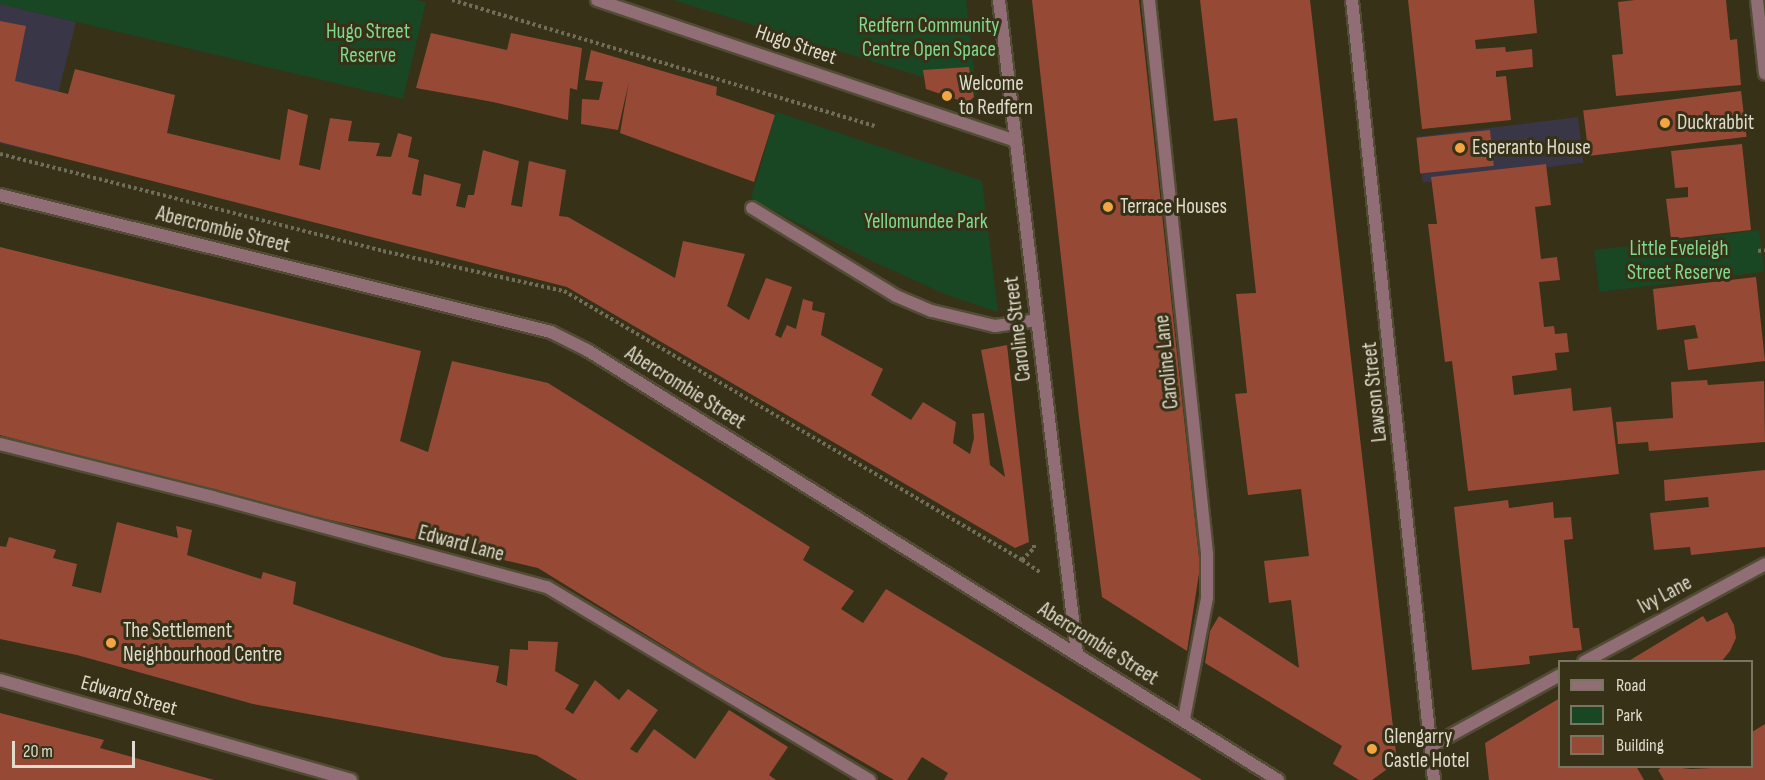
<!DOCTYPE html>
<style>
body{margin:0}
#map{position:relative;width:1765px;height:780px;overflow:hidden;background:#373118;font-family:"Sofia Sans Condensed",sans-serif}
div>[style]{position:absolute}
.commercial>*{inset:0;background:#393648;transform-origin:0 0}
.green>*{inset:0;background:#194723;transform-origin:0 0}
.building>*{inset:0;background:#964a36;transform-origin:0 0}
.path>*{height:4px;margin-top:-2px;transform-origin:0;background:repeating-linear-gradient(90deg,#726d58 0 3px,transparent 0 6px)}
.roads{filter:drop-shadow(2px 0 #524c35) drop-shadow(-2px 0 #524c35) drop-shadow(0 2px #524c35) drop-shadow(0 -2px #524c35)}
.service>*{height:12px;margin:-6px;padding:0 6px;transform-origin:6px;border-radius:6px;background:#916d76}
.minor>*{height:12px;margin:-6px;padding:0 6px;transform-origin:6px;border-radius:6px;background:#916d76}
.tertiary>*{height:12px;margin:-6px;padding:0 6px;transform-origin:6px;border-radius:6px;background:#916d76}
.dots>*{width:16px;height:16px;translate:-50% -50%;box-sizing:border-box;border:3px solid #373118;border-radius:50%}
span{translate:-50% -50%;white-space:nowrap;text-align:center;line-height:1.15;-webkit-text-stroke:6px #373118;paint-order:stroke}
.park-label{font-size:21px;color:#7fd98e}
.street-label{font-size:21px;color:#dfdccd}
.poi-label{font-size:21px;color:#dfdccd}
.left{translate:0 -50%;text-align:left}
.legend{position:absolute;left:1558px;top:660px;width:195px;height:108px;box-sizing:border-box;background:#373118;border:2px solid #7a7560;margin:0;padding:8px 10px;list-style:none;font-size:18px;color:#dfdccd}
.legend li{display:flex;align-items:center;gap:12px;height:30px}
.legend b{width:30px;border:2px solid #7a7560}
.scale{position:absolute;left:12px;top:741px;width:123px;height:27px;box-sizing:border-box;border:3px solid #dfdccd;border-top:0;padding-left:8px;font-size:18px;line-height:21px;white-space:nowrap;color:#dfdccd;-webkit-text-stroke:4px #373118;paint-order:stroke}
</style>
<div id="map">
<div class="commercial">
<div style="clip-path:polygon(0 4px,76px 22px,43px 154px,0 143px)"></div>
<div style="left:1578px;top:117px;width:46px;height:162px;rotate:83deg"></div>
</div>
<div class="green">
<div style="clip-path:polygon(0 0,416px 0,426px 2px,403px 99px,0 4px)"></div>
<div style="clip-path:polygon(673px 0,966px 0,977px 96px,933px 80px)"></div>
<div style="clip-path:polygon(776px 112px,982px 181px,998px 312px,947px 295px,872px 261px,751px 199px)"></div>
<div style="left:1759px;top:230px;width:42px;height:166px;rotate:83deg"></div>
</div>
<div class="building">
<div style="clip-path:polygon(1032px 0,1139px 0,1200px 567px,1187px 651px,1102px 597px,1080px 426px)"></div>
<div style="clip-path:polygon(1200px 0,1310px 0,1397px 762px,1372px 780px,1359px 780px,1333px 764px,1342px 746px,1205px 663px,1210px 631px,1219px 616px,1299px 668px,1291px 600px,1269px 603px,1264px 561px,1309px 556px,1301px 489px,1248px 495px,1235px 394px,1247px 393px,1236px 294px,1256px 293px,1237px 118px,1214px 121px)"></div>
<div style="clip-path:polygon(1408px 0,1534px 0,1537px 33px,1475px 40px,1476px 49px,1505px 47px,1506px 52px,1532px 49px,1533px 67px,1496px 71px,1496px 77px,1506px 76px,1511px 120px,1422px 129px)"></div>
<div style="clip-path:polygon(1635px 0,1726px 0,1730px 40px,1737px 39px,1741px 85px,1616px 96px,1612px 55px,1623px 54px,1618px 2px)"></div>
<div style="clip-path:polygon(0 21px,26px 26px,15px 81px,68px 94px,75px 69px,175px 95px,167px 133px,280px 160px,288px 109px,308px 115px,299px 165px,320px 170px,330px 118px,352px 121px,348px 141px,380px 143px,376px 156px,391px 157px,398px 133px,412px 137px,408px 157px,419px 160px,412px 194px,421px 196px,424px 174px,461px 184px,456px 206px,465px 208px,468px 195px,474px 195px,483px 150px,519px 161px,511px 205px,522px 207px,529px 161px,566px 170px,559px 216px,568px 217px,675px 278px,683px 241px,745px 254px,727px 306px,749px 320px,766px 278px,792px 287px,775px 335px,781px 338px,787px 325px,796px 329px,803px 299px,813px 302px,812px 310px,825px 313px,821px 335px,883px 369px,871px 395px,911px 420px,923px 402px,956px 422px,953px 443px,970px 454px,974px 438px,972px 414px,984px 413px,990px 465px,1005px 477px,981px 350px,1007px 345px,1029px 542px,1015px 548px,567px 287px,0 142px)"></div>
<div style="clip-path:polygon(431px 33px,507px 50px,511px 33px,582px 48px,577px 90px,570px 88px,568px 120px,493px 102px,416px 88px)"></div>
<div style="clip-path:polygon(591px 50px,717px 87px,716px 95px,775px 115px,754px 182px,620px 133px,629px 81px,618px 130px,581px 124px,582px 99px,599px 100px,603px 82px,585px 80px)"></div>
<div style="clip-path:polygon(969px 67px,974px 97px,967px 103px,926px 89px,923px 70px)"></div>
<div style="left:1741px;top:91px;width:46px;height:159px;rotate:83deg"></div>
<div style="left:1490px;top:130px;width:36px;height:74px;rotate:84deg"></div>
<div style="clip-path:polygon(1742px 144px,1751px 230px,1671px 239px,1666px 199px,1688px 197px,1688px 187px,1675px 188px,1671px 151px)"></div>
<div style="clip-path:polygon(1546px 164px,1551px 205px,1535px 207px,1541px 259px,1557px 257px,1560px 280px,1539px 282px,1544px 327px,1554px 326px,1555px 334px,1567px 333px,1569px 352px,1555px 353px,1557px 370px,1512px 376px,1514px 395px,1571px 388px,1573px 411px,1611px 407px,1619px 474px,1468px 491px,1452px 361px,1445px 362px,1428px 224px,1437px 224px,1431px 177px)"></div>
<div style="clip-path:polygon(0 247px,421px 351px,400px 441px,428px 452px,452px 361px,548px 383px,810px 547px,803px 560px,854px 591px,841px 609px,863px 623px,886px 589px,1202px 780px,944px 780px,948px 773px,922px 757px,907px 780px,894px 780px,705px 671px,538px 568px,283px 509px,0 435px)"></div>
<div style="clip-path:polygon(1756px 277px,1765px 361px,1688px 370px,1684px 340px,1698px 338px,1695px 325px,1657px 330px,1653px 289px)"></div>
<div style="clip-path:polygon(1707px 380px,1708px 385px,1764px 381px,1765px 442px,1649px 451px,1648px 442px,1618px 444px,1616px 422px,1673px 418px,1671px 382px)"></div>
<div style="clip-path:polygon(1765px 470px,1765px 547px,1691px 555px,1690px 547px,1654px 550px,1650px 513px,1709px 507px,1708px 497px,1665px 501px,1664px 480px)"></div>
<div style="clip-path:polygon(1508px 500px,1509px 508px,1553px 502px,1554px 518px,1571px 517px,1573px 539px,1564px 540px,1573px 628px,1579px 628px,1582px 650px,1529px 656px,1530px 664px,1472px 670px,1454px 507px)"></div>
<div style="clip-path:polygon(117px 522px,178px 538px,176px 526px,192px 530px,187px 555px,261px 579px,263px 572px,296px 582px,293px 604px,443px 657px,499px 666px,496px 682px,507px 686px,510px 649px,528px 650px,528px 641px,558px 642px,555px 671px,579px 685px,565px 709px,573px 714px,595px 680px,619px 700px,628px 689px,658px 710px,630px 749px,637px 753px,654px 729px,695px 759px,729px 710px,788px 747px,769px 775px,776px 780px,578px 780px,536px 755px,253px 704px,77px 655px,0 639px,0 546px,6px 547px,9px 537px,56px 550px,53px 558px,77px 564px,72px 586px,101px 593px)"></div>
<div style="clip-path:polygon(1727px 612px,1734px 625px,1736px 638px,1730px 651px,1721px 662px,1627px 662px,1703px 616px,1707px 622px)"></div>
<div style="clip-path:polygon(1560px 698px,1560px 766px,1636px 766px,1644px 780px,1489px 780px,1485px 743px)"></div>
<div style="clip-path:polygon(0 713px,104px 740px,100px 748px,214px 780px,0 780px)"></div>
<div style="clip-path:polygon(1765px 724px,1765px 780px,1664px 780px,1658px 770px,1663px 766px,1691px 769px,1752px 766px,1752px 732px)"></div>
</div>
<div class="path">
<div style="left:452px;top:0;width:441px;rotate:16.6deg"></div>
<div style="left:0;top:154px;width:395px;rotate:14.2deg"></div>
<div style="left:383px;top:251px;width:185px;rotate:12.5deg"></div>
<div style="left:564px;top:291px;width:531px;rotate:30.43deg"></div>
<div style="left:1022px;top:560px;width:17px;rotate:-45deg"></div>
<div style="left:1034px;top:548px;width:4px;rotate:-90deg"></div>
<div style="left:1758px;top:251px;width:7px;rotate:-8deg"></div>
<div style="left:1022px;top:560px;width:22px;rotate:34deg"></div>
</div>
<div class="roads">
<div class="service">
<div style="left:1149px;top:0;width:557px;rotate:84.02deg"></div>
<div style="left:1207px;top:554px;width:44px;rotate:90deg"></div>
<div style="left:1207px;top:598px;width:123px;rotate:100.8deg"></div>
<div style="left:752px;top:208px;width:169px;rotate:31.4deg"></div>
<div style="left:896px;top:296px;width:39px;rotate:23deg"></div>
<div style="left:932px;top:311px;width:65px;rotate:13.4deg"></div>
<div style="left:995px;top:326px;width:42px;rotate:-8.1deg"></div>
<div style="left:0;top:444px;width:219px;rotate:14deg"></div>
<div style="left:213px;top:497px;width:346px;rotate:15.1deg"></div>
<div style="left:547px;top:587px;width:376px;rotate:30.9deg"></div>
<div style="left:1584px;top:662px;width:206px;rotate:-28.4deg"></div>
<div style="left:1431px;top:746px;width:147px;rotate:-28.8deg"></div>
</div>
<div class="minor">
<div style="left:597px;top:0;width:441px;rotate:18.6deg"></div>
<div style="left:999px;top:0;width:658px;rotate:83.19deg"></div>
<div style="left:1757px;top:0;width:74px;rotate:83.8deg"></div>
<div style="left:0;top:680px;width:365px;rotate:15.9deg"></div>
</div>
<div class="tertiary">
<div style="left:1352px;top:0;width:784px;rotate:84deg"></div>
<div style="left:0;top:195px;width:568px;rotate:13.96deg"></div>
<div style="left:551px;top:332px;width:40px;rotate:26.6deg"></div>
<div style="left:587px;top:350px;width:814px;rotate:31.89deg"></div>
</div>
</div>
<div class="dots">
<div style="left:947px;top:96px;background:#f2a541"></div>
<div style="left:1665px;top:123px;background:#f2a541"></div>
<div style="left:1460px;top:148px;background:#f2a541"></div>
<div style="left:1108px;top:207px;background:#f2a541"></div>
<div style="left:111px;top:643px;background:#f2a541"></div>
<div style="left:1372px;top:749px;background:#f2a541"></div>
</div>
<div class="park-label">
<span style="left:929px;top:38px">Redfern Community<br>Centre Open Space</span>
<span style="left:368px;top:44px">Hugo Street<br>Reserve</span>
<span style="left:926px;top:222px">Yellomundee Park</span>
<span style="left:1679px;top:261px">Little Eveleigh<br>Street Reserve</span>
</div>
<div class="street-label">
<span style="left:796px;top:45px;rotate:19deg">Hugo Street</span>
<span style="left:223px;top:230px;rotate:14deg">Abercrombie Street</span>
<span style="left:1018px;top:329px;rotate:-97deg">Caroline Street</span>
<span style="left:1167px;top:362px;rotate:-96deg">Caroline Lane</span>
<span style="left:685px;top:388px;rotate:32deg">Abercrombie Street</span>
<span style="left:1375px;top:392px;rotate:-96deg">Lawson Street</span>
<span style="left:461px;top:544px;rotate:15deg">Edward Lane</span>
<span style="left:1665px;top:595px;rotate:-28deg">Ivy Lane</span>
<span style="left:1098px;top:644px;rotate:32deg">Abercrombie Street</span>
<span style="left:129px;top:696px;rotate:16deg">Edward Street</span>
</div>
<div class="poi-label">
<span class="left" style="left:959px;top:96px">Welcome<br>to Redfern</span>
<span class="left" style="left:1677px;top:123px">Duckrabbit</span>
<span class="left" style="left:1472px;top:148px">Esperanto House</span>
<span class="left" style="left:1120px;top:207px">Terrace Houses</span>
<span class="left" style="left:123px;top:643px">The Settlement<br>Neighbourhood Centre</span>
<span class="left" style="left:1384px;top:749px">Glengarry<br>Castle Hotel</span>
</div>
<ul class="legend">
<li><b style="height:8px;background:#916d76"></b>Road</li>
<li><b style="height:16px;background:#194723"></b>Park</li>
<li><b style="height:16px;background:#964a36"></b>Building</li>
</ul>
<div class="scale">20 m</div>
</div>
